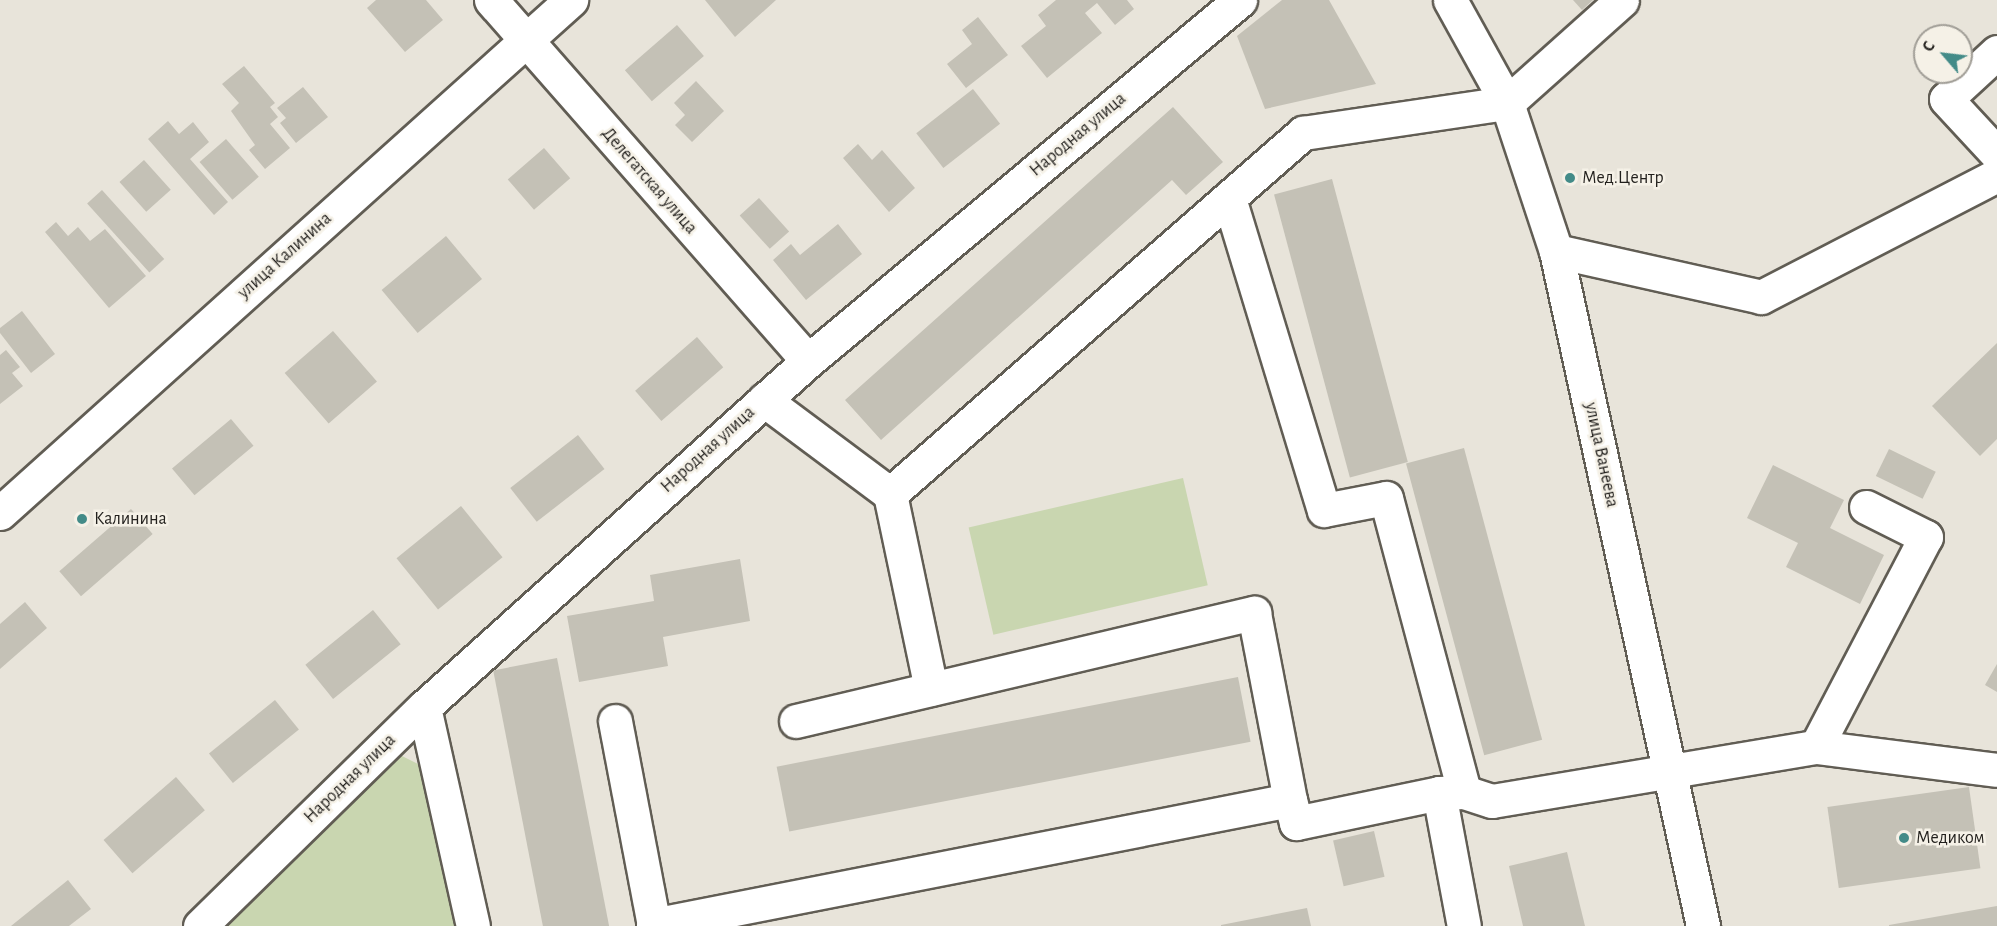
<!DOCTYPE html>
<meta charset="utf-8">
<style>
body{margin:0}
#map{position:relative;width:1997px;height:926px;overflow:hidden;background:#e8e4da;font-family:"Alegreya Sans",sans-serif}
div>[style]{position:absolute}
.green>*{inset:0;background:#c9d6b0;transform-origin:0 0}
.building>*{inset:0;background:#c4c1b6;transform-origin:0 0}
.roads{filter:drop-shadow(2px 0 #615d54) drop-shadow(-2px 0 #615d54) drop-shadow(0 2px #615d54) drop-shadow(0 -2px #615d54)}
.minor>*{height:33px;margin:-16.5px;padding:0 16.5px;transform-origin:16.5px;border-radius:16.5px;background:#fff}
.dots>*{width:16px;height:16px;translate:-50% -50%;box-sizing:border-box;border:3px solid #f5f1e7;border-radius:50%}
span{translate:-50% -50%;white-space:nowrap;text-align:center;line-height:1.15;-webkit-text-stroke:5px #f5f1e7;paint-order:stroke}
.street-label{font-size:18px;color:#211f1c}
.poi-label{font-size:18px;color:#211f1c}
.left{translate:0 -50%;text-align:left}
.north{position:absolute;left:1913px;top:24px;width:60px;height:60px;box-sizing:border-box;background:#f5f1e7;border:2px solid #a09d96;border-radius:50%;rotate:298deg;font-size:16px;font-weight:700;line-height:24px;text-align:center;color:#211f1c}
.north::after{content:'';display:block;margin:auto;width:21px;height:27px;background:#438b88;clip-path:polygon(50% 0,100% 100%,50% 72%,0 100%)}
</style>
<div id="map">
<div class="green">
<div style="left:1183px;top:478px;width:110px;height:220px;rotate:77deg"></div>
<div style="clip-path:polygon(394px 752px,428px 769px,460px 926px,228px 926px)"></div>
</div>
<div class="building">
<div style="clip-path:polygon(376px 0,426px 0,443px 20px,405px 52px,367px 8px)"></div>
<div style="clip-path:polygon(705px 0,776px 0,735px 37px)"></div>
<div style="clip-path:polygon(1056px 0,1127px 0,1134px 9px,1115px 25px,1097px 3px,1085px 13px,1102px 33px,1047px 78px,1021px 46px,1046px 26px,1038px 15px)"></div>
<div style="clip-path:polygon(1282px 0,1329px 0,1376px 84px,1265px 109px,1237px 36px)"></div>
<div style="clip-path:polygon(1573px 0,1593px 0,1582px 10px)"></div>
<div style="clip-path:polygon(978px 17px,1008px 55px,966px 88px,947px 64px,972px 44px,962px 30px)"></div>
<div style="left:677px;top:25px;width:41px;height:69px;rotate:49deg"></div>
<div style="clip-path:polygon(244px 66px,275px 103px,270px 107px,278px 117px,270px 124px,290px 148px,265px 169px,249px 150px,255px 145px,231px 111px,239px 103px,222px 84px)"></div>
<div style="clip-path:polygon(696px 81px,724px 111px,692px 142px,675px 125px,685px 115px,674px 103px)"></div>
<div style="clip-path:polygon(303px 87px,328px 117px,296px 143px,280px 123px,286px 118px,277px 108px)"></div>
<div style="left:973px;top:89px;width:44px;height:72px;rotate:52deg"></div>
<div style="clip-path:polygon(1173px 107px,1223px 162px,1186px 195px,1172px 180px,881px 440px,845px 400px)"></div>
<div style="clip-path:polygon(168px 121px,179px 134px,193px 122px,209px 142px,190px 159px,228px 202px,214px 215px,148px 139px)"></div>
<div style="left:226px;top:139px;width:50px;height:35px;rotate:49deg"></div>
<div style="clip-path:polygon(858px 144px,872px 160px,882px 150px,915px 188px,889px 212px,843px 158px)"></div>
<div style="left:544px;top:148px;width:40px;height:48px;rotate:49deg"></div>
<div style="left:144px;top:160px;width:40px;height:33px;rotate:48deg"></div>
<div style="left:1332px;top:179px;width:293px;height:60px;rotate:75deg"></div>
<div style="left:102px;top:190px;width:93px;height:20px;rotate:48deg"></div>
<div style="left:759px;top:198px;width:45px;height:26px;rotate:48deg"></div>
<div style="clip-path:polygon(56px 222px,68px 236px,78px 227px,90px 241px,105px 229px,146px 276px,109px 308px,45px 232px)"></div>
<div style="clip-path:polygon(838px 224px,862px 254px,806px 300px,773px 260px,791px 244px,800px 255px)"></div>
<div style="left:446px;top:236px;width:56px;height:84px;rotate:50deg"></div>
<div style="clip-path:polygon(22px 311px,55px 354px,31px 373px,0 333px,0 328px)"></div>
<div style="left:333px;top:331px;width:67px;height:64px;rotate:49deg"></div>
<div style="left:697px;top:337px;width:40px;height:82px;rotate:49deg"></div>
<div style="clip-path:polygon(1997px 343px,1997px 439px,1980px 456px,1932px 406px)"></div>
<div style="clip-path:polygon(6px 350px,20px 367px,12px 373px,23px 386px,0 404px,0 355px)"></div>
<div style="left:231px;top:419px;width:35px;height:77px;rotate:50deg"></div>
<div style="left:578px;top:435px;width:43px;height:86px;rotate:52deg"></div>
<div style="left:1464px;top:448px;width:302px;height:60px;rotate:75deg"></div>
<div style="left:1889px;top:449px;width:52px;height:30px;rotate:26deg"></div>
<div style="clip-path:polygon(1773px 465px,1844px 500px,1830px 528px,1884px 555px,1860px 604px,1786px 567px,1798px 543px,1747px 518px)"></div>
<div style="left:461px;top:506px;width:66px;height:83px;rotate:51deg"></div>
<div style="left:131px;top:509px;width:33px;height:95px;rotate:49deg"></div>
<div style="clip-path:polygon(740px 559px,750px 621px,663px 637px,668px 666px,579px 682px,567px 616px,654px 601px,650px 575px)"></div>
<div style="clip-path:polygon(25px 602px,47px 628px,0 669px,0 624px)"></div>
<div style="left:373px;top:610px;width:44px;height:87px;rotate:51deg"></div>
<div style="left:557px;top:658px;width:273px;height:65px;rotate:79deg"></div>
<div style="clip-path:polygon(1997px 664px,1997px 692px,1985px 685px)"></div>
<div style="left:1238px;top:677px;width:66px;height:470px;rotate:79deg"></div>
<div style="left:275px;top:700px;width:38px;height:85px;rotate:51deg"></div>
<div style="left:176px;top:777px;width:44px;height:96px;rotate:49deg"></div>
<div style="left:1969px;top:787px;width:82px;height:143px;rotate:82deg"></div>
<div style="left:1374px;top:831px;width:47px;height:42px;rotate:77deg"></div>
<div style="clip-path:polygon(1567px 852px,1585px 926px,1523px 926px,1509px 866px)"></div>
<div style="clip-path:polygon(68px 880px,91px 909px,69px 926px,11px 926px)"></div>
<div style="clip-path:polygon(1997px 906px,1997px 926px,1889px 926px,1889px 925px)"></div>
<div style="clip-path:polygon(1307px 908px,1311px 926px,1221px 926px,1221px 925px)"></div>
</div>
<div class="roads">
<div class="minor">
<div style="left:491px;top:0;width:480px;rotate:48.7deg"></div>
<div style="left:1450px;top:0;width:118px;rotate:61deg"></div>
<div style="left:1507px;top:103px;width:156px;rotate:71.7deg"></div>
<div style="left:1556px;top:251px;width:691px;rotate:77.71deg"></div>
<div style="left:1997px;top:52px;width:69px;rotate:137.3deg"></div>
<div style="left:1946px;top:99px;width:75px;rotate:47.2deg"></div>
<div style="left:1229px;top:198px;width:326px;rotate:73.1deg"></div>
<div style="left:1324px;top:510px;width:63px;rotate:-11deg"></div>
<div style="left:1386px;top:498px;width:304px;rotate:75.1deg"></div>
<div style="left:1556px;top:251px;width:210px;rotate:12.6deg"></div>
<div style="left:1761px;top:297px;width:266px;rotate:-27.3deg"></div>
<div style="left:764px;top:400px;width:157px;rotate:36.7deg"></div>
<div style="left:890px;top:494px;width:199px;rotate:78.1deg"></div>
<div style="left:890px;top:494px;width:549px;rotate:-41.16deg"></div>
<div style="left:1303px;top:133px;width:206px;rotate:-8.4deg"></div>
<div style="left:1507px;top:103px;width:154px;rotate:-41.8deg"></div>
<div style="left:0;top:513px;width:768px;rotate:-41.94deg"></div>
<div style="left:424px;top:707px;width:224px;rotate:77.4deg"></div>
<div style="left:615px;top:721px;width:209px;rotate:79.2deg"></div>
<div style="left:796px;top:721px;width:471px;rotate:-13.3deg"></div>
<div style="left:1254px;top:613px;width:190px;rotate:79.1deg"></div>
<div style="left:1816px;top:747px;width:237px;rotate:-62.4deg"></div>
<div style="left:1926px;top:537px;width:67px;rotate:-153.4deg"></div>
<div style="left:1439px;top:793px;width:135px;rotate:79.4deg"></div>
<div style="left:653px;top:925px;width:649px;rotate:-11.1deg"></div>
<div style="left:1290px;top:800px;width:24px;rotate:75deg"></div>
<div style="left:1296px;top:823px;width:146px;rotate:-11.8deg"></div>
<div style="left:1439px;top:793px;width:25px;rotate:-2deg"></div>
<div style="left:1464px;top:792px;width:29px;rotate:18deg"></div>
<div style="left:1492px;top:801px;width:328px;rotate:-9.5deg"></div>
<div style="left:1816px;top:747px;width:182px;rotate:7.2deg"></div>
<div style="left:200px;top:926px;width:313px;rotate:-44.4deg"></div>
<div style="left:424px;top:707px;width:517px;rotate:-42.02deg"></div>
<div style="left:808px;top:361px;width:563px;rotate:-39.88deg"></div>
</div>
</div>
<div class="dots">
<div style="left:1570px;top:178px;background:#438b88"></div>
<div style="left:82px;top:519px;background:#438b88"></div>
<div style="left:1904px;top:838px;background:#438b88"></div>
</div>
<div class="street-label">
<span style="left:1078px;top:135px;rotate:-40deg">Народная улица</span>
<span style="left:649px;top:181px;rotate:49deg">Делегатская улица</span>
<span style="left:285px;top:256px;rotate:-42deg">улица Калинина</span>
<span style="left:708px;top:450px;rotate:-42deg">Народная улица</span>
<span style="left:1601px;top:455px;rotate:78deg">улица Ванеева</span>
<span style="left:350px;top:779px;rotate:-44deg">Народная улица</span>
</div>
<div class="poi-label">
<span class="left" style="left:1582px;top:178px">Мед.Центр</span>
<span class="left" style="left:94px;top:519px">Калинина</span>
<span class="left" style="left:1916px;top:838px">Медиком</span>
</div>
<div class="north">С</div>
</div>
